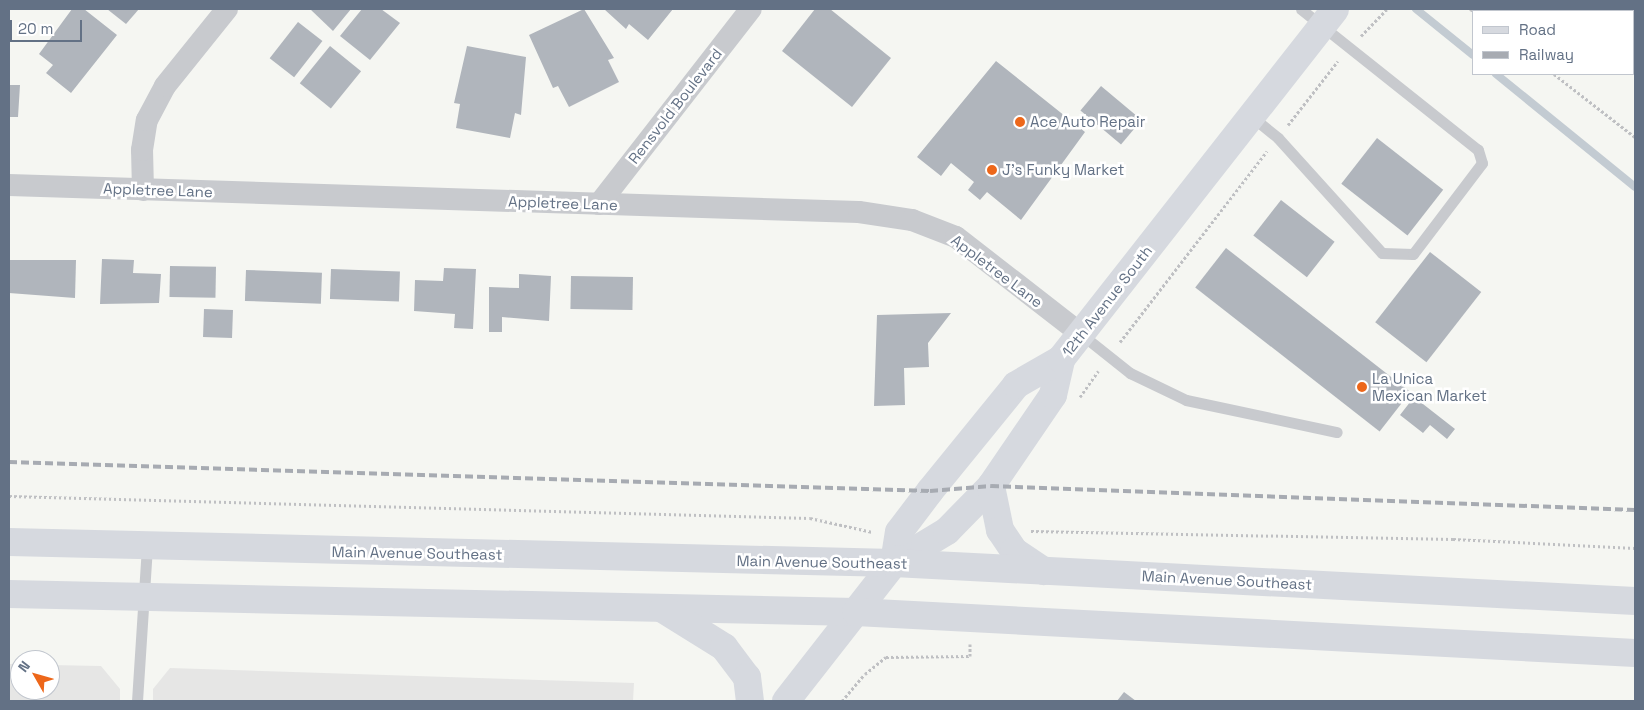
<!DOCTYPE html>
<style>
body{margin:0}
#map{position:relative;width:1644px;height:710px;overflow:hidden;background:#f5f6f2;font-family:"Space Grotesk",sans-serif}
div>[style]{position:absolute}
.built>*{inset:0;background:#e6e6e5}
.stream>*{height:8px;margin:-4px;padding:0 4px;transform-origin:4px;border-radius:4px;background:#c3cbd2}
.building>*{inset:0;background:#b0b5bc;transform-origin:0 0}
.path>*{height:3px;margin-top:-1.5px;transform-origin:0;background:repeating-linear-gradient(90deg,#bfc0c3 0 2.5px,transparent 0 5px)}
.lane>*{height:11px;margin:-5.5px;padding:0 5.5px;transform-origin:5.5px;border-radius:5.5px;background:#c8cace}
.street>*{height:22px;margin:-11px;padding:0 11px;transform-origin:11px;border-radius:11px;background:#c8cace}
.secondary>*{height:28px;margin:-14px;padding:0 14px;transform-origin:14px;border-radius:14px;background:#d6d9df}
.primary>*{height:28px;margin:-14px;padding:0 14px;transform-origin:14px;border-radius:14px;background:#d6d9df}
.rail>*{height:4px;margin-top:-2px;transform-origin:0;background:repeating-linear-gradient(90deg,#a7abb2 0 8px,transparent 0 12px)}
.dots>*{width:14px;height:14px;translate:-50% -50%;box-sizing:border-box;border:2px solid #fff;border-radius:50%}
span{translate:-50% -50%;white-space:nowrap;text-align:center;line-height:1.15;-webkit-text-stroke:5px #fff;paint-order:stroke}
.street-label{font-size:15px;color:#637185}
.poi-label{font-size:15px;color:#637185}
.left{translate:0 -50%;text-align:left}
.frame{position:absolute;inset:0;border:10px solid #637185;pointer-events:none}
.legend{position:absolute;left:1472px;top:10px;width:162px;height:65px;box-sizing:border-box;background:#fff;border:1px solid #c1c6ce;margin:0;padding:6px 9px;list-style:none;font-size:15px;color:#637185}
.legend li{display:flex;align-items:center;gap:10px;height:25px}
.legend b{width:25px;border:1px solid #c1c6ce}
.north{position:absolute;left:10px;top:650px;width:50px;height:50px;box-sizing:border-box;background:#fff;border:1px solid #c1c6ce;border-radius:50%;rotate:308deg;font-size:14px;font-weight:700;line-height:20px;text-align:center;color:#637185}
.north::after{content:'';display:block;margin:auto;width:18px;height:22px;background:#ed671a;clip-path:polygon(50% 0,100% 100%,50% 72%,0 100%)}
.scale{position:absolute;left:10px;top:20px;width:72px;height:22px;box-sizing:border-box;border:2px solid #637185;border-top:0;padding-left:6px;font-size:15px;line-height:18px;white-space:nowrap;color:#637185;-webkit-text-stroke:4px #fff;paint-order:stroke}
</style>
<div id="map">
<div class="built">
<div style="clip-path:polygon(9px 664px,20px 664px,20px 690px,50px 690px,50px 665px,101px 666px,120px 689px,120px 701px,9px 701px)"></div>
<div style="clip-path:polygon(170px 668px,634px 683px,633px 701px,153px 701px,153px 689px)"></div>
</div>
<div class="stream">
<div style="left:1416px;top:9px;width:73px;rotate:38.9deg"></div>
<div style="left:1496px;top:74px;width:179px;rotate:39.1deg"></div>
</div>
<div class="building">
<div style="clip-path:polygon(72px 9px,84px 9px,117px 35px,71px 93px,46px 73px,53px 65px,39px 54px)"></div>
<div style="clip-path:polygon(107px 9px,139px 9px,126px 24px)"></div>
<div style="clip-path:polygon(310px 9px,351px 9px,333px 31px)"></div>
<div style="clip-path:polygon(362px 9px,381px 9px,400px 23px,370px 60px,340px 36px)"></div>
<div style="clip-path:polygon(584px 9px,614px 58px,608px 60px,619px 82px,569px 107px,558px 86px,553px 88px,529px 35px)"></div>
<div style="clip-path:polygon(604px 9px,673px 9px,648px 40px,629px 24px,626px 29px)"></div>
<div style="clip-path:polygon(815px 9px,830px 9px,891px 58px,852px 107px,782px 51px)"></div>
<div style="left:298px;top:22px;width:31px;height:46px;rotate:38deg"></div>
<div style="left:330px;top:46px;width:40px;height:48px;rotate:39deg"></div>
<div style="clip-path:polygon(467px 46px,526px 57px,521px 115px,515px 113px,510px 138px,456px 128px,460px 104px,454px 103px)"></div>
<div style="clip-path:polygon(996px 61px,1085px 132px,1021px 220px,987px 192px,980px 200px,968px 190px,974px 182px,951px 163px,941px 176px,917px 157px)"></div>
<div style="clip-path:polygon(9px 85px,20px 85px,18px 117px,9px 117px)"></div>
<div style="left:1101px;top:86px;width:53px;height:32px;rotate:40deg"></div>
<div style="left:1377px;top:138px;width:84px;height:58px;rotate:38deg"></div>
<div style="left:1281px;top:200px;width:68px;height:45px;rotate:38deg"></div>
<div style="left:1226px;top:248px;width:234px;height:50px;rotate:38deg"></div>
<div style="left:1430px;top:252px;width:65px;height:89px;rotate:38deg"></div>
<div style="clip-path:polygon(102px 259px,134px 260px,133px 273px,161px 274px,159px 303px,100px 304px)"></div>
<div style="clip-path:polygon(9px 260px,76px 260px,75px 298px,9px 293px)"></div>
<div style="left:170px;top:266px;width:46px;height:31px;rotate:1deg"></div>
<div style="clip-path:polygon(444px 268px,476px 269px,473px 329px,454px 328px,455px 314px,414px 311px,415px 280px,443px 281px)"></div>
<div style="left:331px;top:269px;width:69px;height:30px;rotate:2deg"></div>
<div style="left:246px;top:270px;width:76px;height:31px;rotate:2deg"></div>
<div style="clip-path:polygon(519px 274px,551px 276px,549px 321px,502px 317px,502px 332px,489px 332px,489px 287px,519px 288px)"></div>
<div style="left:571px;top:276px;width:62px;height:33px;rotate:1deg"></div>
<div style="left:204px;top:309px;width:29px;height:28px;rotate:2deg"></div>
<div style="clip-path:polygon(951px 313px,928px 343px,929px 367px,904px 368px,905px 405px,874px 406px,877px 315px)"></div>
<div style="clip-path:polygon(1414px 397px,1455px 429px,1447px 439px,1430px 425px,1423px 433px,1400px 415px)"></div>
<div style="clip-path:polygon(1124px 692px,1136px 701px,1117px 701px)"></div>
</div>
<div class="path">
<div style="left:1470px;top:9px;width:4px;rotate:27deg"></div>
<div style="left:1361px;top:36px;width:37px;rotate:-46deg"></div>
<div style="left:1554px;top:74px;width:103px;rotate:37.9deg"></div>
<div style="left:1288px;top:125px;width:81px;rotate:-52deg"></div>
<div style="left:1120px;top:342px;width:241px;rotate:-52.4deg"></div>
<div style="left:1080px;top:397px;width:32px;rotate:-55deg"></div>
<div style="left:9px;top:496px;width:801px;rotate:1.57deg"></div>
<div style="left:810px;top:518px;width:64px;rotate:12.7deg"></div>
<div style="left:1031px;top:531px;width:422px;rotate:1.1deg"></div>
<div style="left:1453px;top:539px;width:182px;rotate:2.8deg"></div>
<div style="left:842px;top:701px;width:35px;rotate:-50deg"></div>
<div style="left:865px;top:674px;width:27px;rotate:-39deg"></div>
<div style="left:886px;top:657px;width:84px;rotate:-0.7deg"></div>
<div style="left:970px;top:656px;width:12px;rotate:-90deg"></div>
</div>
<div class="lane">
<div style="left:1251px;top:116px;width:35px;rotate:39deg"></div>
<div style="left:1278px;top:138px;width:155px;rotate:47.9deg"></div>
<div style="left:1382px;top:253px;width:31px;rotate:2deg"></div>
<div style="left:1413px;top:254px;width:114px;rotate:-52.8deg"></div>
<div style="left:1482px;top:163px;width:14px;rotate:-107deg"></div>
<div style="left:1478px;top:150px;width:226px;rotate:-141.5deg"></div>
<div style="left:1081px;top:334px;width:63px;rotate:38.5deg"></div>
<div style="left:1130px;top:373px;width:62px;rotate:25.7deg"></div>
<div style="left:1186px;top:400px;width:154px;rotate:12deg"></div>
<div style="left:137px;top:701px;width:155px;rotate:-86.3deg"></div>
</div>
<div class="street">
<div style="left:9px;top:185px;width:850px;rotate:1.82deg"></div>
<div style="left:859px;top:212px;width:54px;rotate:8.6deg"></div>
<div style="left:912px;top:220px;width:47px;rotate:21.1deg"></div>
<div style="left:956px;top:237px;width:158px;rotate:37.8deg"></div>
<div style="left:143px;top:190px;width:40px;rotate:-91.4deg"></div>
<div style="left:142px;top:150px;width:30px;rotate:-81deg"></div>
<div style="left:147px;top:120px;width:38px;rotate:-62deg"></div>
<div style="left:165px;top:86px;width:99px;rotate:-51.2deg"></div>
<div style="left:599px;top:204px;width:247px;rotate:-52.1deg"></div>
</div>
<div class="secondary">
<div style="left:894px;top:563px;width:62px;rotate:-31.1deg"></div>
<div style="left:947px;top:531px;width:63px;rotate:-45.6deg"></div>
<div style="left:991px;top:486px;width:110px;rotate:-55.7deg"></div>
<div style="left:1053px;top:395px;width:37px;rotate:-77deg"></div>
<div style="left:786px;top:701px;width:175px;rotate:-52deg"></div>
<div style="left:894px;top:563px;width:31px;rotate:-81deg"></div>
<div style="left:899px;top:532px;width:51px;rotate:-52.9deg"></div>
<div style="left:930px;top:491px;width:136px;rotate:-50.9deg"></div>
<div style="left:1016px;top:385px;width:52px;rotate:-30deg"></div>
<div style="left:1061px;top:359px;width:444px;rotate:-51.9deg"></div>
</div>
<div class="primary">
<div style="left:991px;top:486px;width:45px;rotate:78.4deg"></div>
<div style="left:1000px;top:530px;width:25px;rotate:56deg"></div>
<div style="left:1014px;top:551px;width:36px;rotate:34deg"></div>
<div style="left:9px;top:542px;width:885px;rotate:1.36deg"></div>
<div style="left:894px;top:563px;width:742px;rotate:2.94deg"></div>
<div style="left:9px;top:594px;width:847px;rotate:1.22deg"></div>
<div style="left:856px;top:612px;width:780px;rotate:3.01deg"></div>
<div style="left:663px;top:609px;width:72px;rotate:31.9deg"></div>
<div style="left:724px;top:647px;width:38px;rotate:53deg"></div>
<div style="left:747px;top:677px;width:24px;rotate:83deg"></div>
</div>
<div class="rail">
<div style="left:9px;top:462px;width:921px;rotate:1.8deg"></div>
<div style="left:930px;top:491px;width:61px;rotate:-4.7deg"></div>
<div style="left:991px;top:486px;width:644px;rotate:2.13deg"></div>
</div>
<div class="dots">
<div style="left:1020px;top:122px;background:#ed671a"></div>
<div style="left:992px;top:170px;background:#ed671a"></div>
<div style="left:1362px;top:387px;background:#ed671a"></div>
</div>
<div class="street-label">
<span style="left:675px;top:106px;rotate:-52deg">Rensvold Boulevard</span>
<span style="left:158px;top:190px;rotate:2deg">Appletree Lane</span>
<span style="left:563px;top:203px;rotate:2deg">Appletree Lane</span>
<span style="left:997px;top:271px;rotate:37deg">Appletree Lane</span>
<span style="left:1107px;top:301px;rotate:-52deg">12th Avenue South</span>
<span style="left:417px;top:553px;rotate:1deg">Main Avenue Southeast</span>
<span style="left:822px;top:562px;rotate:1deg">Main Avenue Southeast</span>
<span style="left:1227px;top:580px;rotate:3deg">Main Avenue Southeast</span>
</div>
<div class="poi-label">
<span class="left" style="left:1030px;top:122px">Ace Auto Repair</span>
<span class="left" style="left:1002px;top:170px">J's Funky Market</span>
<span class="left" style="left:1372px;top:387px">La Unica<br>Mexican Market</span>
</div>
<div class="frame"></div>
<ul class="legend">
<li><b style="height:6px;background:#d6d9df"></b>Road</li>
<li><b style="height:6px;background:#a7abb2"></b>Railway</li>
</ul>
<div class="north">N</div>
<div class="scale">20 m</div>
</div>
